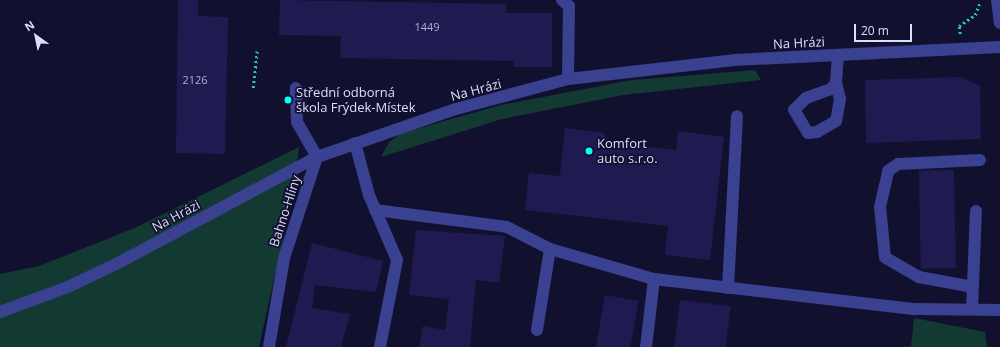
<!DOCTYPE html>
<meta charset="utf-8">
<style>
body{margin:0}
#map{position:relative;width:1000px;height:347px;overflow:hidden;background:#12102f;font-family:"Open Sans",sans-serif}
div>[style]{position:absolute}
.green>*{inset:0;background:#133933}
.building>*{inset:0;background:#1f1b51;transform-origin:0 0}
.path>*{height:2.5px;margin-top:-1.25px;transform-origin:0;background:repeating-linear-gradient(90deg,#2ac7a9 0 2px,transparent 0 5px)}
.minor>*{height:12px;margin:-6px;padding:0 6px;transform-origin:6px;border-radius:6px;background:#394190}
.dots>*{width:11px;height:11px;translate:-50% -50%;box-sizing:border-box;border:2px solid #12102f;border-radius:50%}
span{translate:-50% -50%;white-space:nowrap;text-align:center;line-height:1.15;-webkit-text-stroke:3.5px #12102f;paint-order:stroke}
.number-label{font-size:11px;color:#aeaed4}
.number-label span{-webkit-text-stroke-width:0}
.street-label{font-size:13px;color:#dedfff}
.poi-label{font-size:13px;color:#dedfff}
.left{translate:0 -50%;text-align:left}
.north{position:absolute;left:16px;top:16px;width:40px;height:40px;-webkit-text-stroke:3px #12102f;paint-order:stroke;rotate:327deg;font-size:11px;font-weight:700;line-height:16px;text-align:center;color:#dedfff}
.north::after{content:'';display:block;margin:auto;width:14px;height:18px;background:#dedfff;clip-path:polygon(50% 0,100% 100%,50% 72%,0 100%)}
.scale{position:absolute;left:854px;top:24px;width:58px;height:18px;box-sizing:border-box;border:2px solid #dedfff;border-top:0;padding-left:5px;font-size:12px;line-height:14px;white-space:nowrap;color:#dedfff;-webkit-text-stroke:3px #12102f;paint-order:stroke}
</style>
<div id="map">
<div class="green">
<div style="clip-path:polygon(755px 70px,761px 80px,623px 95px,502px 119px,381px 157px,389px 142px,402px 133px,501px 105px,632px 80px)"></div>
<div style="clip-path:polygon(299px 147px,292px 197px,259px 347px,0 347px,0 274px,39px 266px,137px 227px)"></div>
<div style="clip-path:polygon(914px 318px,985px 332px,987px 347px,903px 347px,911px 346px)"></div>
</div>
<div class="building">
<div style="clip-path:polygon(178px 0,198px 0,198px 16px,228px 17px,225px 154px,176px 153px)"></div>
<div style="clip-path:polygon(280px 0,506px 4px,506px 13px,552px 13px,552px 67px,514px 67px,514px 61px,340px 58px,341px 36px,279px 35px)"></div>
<div style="clip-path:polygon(961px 77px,980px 86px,981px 139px,866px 143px,865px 80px)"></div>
<div style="clip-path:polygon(565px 128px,605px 133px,604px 142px,676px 150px,678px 131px,724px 137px,710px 260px,665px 255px,668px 226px,525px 210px,529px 173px,560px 176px)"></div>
<div style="left:954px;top:170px;width:98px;height:35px;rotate:89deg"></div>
<div style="clip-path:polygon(416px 230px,505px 236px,499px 283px,476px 280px,470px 347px,419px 347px,423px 326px,445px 330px,449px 299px,409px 295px)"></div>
<div style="clip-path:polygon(312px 243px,383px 261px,376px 292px,315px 285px,312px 308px,350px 314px,341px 347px,286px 347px)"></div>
<div style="left:605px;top:295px;width:34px;height:53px;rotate:10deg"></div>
<div style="left:680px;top:300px;width:51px;height:47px;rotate:7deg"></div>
</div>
<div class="path">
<div style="left:960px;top:34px;width:8px;rotate:-97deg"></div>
<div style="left:959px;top:26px;width:19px;rotate:-35deg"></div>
<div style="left:975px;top:15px;width:14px;rotate:-69deg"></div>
<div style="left:253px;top:88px;width:37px;rotate:-84deg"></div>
</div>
<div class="minor">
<div style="left:562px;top:0;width:9px;rotate:41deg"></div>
<div style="left:569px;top:6px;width:73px;rotate:90.8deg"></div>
<div style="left:997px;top:0;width:23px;rotate:83deg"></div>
<div style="left:836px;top:83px;width:16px;rotate:76deg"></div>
<div style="left:840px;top:99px;width:22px;rotate:100deg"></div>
<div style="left:836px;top:121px;width:22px;rotate:150deg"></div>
<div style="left:817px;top:132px;width:9px;rotate:174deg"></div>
<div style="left:808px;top:133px;width:27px;rotate:-121deg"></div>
<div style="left:794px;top:110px;width:17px;rotate:-45deg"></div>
<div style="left:806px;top:98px;width:27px;rotate:-20deg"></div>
<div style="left:831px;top:89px;width:8px;rotate:-50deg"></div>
<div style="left:836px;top:83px;width:28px;rotate:-86deg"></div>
<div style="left:355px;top:143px;width:54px;rotate:74.9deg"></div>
<div style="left:369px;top:195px;width:71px;rotate:66.7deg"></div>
<div style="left:397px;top:260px;width:89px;rotate:101.1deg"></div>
<div style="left:375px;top:210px;width:133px;rotate:7.3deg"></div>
<div style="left:507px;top:227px;width:48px;rotate:27.1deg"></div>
<div style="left:550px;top:249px;width:108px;rotate:16.1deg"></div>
<div style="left:654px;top:279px;width:263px;rotate:6.6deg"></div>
<div style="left:915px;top:309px;width:85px;rotate:0.7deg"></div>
<div style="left:973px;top:287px;width:55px;rotate:-169.5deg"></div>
<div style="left:919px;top:277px;width:39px;rotate:-150deg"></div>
<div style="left:885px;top:257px;width:50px;rotate:-95.7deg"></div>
<div style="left:880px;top:207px;width:37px;rotate:-77deg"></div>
<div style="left:888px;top:171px;width:12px;rotate:-35deg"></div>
<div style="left:898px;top:164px;width:82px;rotate:-2.8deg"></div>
<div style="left:728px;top:288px;width:172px;rotate:-87deg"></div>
<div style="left:972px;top:309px;width:98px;rotate:-87.7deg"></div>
<div style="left:0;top:312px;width:72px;rotate:-20.2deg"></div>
<div style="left:68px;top:287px;width:58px;rotate:-25.7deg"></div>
<div style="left:120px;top:262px;width:223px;rotate:-28.1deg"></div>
<div style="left:317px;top:157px;width:147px;rotate:-19.1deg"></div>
<div style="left:456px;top:109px;width:116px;rotate:-15deg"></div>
<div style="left:568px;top:79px;width:167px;rotate:-6.5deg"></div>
<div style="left:734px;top:60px;width:266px;rotate:-2.8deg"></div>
<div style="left:537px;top:330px;width:82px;rotate:-80.9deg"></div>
<div style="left:269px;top:347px;width:90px;rotate:-80.4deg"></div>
<div style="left:284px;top:258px;width:106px;rotate:-71.9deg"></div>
<div style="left:317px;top:157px;width:40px;rotate:-119.7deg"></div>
<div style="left:297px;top:122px;width:34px;rotate:-92deg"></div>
<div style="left:646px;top:347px;width:68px;rotate:-83.3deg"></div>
</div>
<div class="dots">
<div style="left:288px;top:100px;background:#0afff7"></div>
<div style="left:589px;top:151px;background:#0afff7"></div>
</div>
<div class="number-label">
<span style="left:427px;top:27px">1449</span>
<span style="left:195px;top:80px">2126</span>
</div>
<div class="street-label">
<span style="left:799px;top:43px;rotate:-3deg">Na Hrázi</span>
<span style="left:476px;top:90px;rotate:-15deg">Na Hrázi</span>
<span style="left:285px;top:211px;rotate:-72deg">Bahno-Hlíny</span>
<span style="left:176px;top:216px;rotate:-28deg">Na Hrázi</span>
</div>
<div class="poi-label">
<span class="left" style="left:296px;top:100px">Střední odborná<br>škola Frýdek-Místek</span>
<span class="left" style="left:597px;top:151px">Komfort<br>auto s.r.o.</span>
</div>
<div class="north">N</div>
<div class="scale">20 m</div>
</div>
